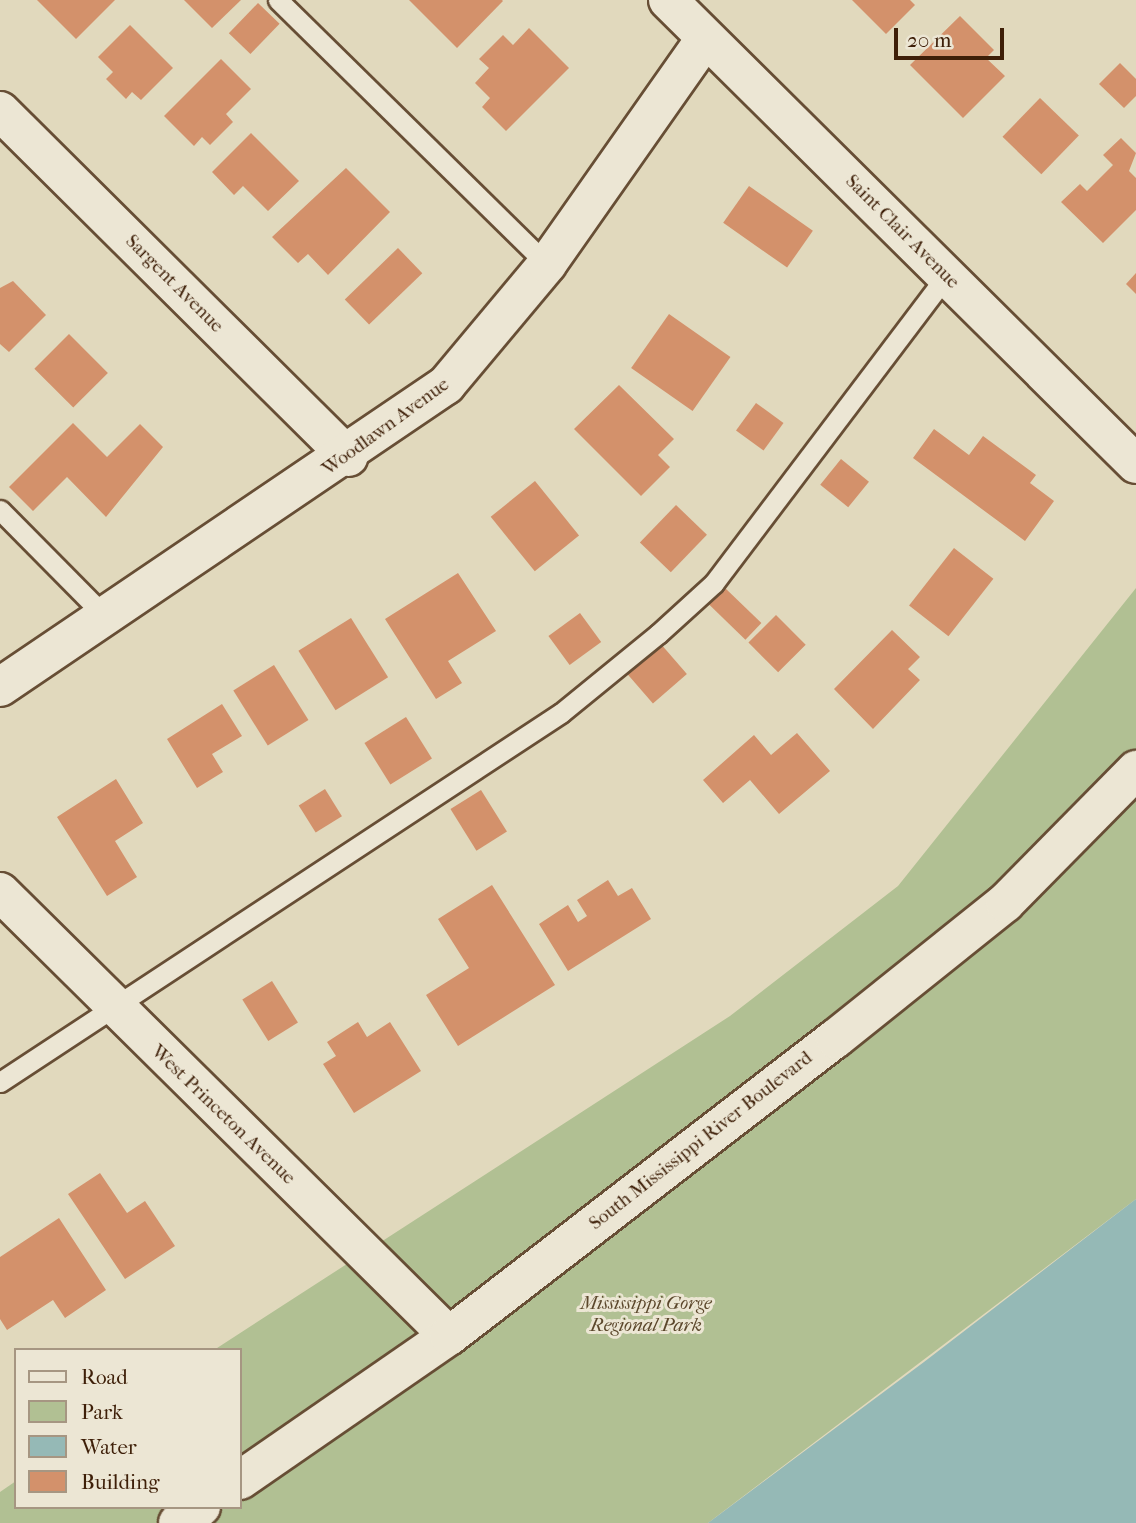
<!DOCTYPE html>
<style>
body{margin:0}
#map{position:relative;width:1136px;height:1523px;overflow:hidden;background:#e1d9bd;font-family:"IM FELL French Canon",serif}
div>[style]{position:absolute}
.green>*{inset:0;background:#b1c093}
.water>*{inset:0;background:#95b9b6}
.building>*{inset:0;background:#d3916b;transform-origin:0 0}
.roads{filter:drop-shadow(2px 0 #674e35) drop-shadow(-2px 0 #674e35) drop-shadow(0 2px #674e35) drop-shadow(0 -2px #674e35)}
.lane>*{height:19px;margin:-9.5px;padding:0 9.5px;transform-origin:9.5px;border-radius:9.5px;background:#ece6d4}
.street>*{height:38px;margin:-19px;padding:0 19px;transform-origin:19px;border-radius:19px;background:#ece6d4}
.secondary>*{height:38px;margin:-19px;padding:0 19px;transform-origin:19px;border-radius:19px;background:#ece6d4}
span{translate:-50% -50%;white-space:nowrap;text-align:center;line-height:1.15;-webkit-text-stroke:6px #ece6d4;paint-order:stroke}
.street-label{font-size:19px;color:#3e1f08}
.park-label{font-size:19px;color:#5b472b;font-style:italic}
.legend{position:absolute;left:14px;top:1348px;width:228px;height:161px;box-sizing:border-box;background:#ece6d4;border:2px solid #a69682;margin:0;padding:9px 12px;list-style:none;font-size:21px;color:#3e1f08}
.legend li{display:flex;align-items:center;gap:14px;height:35px}
.legend b{width:35px;border:2px solid #a69682}
.scale{position:absolute;left:894px;top:28px;width:110px;height:32px;box-sizing:border-box;border:4px solid #3e1f08;border-top:0;padding-left:9px;font-size:21px;line-height:24px;white-space:nowrap;color:#3e1f08;-webkit-text-stroke:5px #ece6d4;paint-order:stroke}
</style>
<div id="map">
<div class="green">
<div style="clip-path:polygon(1136px 588px,1136px 1199px,708px 1523px,0 1523px,0 1492px,16px 1481px,16px 1507px,240px 1507px,240px 1350px,214px 1350px,730px 1016px,898px 886px)"></div>
</div>
<div class="water">
<div style="clip-path:polygon(1136px 1199px,1136px 1523px,708px 1523px,924px 1362px)"></div>
</div>
<div class="building">
<div style="clip-path:polygon(37px 0,115px 0,76px 39px)"></div>
<div style="clip-path:polygon(184px 0,241px 0,212px 28px)"></div>
<div style="clip-path:polygon(409px 0,502px 0,503px 1px,457px 48px)"></div>
<div style="clip-path:polygon(852px 0,910px 0,915px 5px,886px 34px)"></div>
<div style="left:258px;top:3px;width:30px;height:42px;rotate:44deg"></div>
<div style="clip-path:polygon(960px 16px,994px 50px,986px 58px,1005px 76px,963px 118px,910px 65px)"></div>
<div style="clip-path:polygon(130px 25px,173px 68px,141px 100px,132px 92px,126px 99px,106px 79px,113px 72px,98px 57px)"></div>
<div style="clip-path:polygon(529px 28px,569px 68px,506px 131px,482px 107px,490px 98px,475px 83px,489px 68px,479px 59px,503px 35px,513px 45px)"></div>
<div style="clip-path:polygon(221px 59px,251px 89px,226px 114px,233px 122px,210px 145px,202px 137px,194px 146px,164px 116px)"></div>
<div style="clip-path:polygon(1120px 63px,1136px 79px,1136px 96px,1124px 108px,1099px 84px)"></div>
<div style="left:1040px;top:98px;width:54px;height:54px;rotate:44deg"></div>
<div style="clip-path:polygon(251px 133px,299px 181px,268px 211px,243px 186px,234px 195px,212px 172px)"></div>
<div style="clip-path:polygon(1121px 138px,1136px 153px,1129px 171px,1136px 178px,1136px 210px,1103px 243px,1061px 202px,1080px 184px,1087px 191px,1113px 165px,1103px 155px)"></div>
<div style="clip-path:polygon(346px 168px,390px 212px,328px 275px,308px 254px,298px 263px,272px 237px)"></div>
<div style="left:749px;top:186px;width:78px;height:45px;rotate:35deg"></div>
<div style="left:398px;top:248px;width:35px;height:74px;rotate:46deg"></div>
<div style="clip-path:polygon(1136px 273px,1136px 294px,1126px 284px)"></div>
<div style="clip-path:polygon(13px 281px,46px 315px,9px 352px,0 344px,0 288px)"></div>
<div style="left:669px;top:314px;width:75px;height:66px;rotate:35deg"></div>
<div style="left:69px;top:334px;width:55px;height:49px;rotate:45deg"></div>
<div style="clip-path:polygon(619px 385px,674px 439px,658px 455px,670px 467px,641px 496px,574px 429px)"></div>
<div style="left:756px;top:403px;width:34px;height:34px;rotate:36deg"></div>
<div style="clip-path:polygon(73px 423px,107px 457px,140px 424px,163px 447px,106px 517px,67px 477px,33px 511px,9px 487px)"></div>
<div style="clip-path:polygon(934px 429px,969px 455px,983px 436px,1036px 475px,1030px 483px,1054px 501px,1025px 541px,913px 458px)"></div>
<div style="left:841px;top:459px;width:36px;height:33px;rotate:39deg"></div>
<div style="left:535px;top:481px;width:70px;height:57px;rotate:51deg"></div>
<div style="left:676px;top:505px;width:43px;height:52px;rotate:44deg"></div>
<div style="left:954px;top:548px;width:50px;height:73px;rotate:38deg"></div>
<div style="clip-path:polygon(458px 573px,496px 631px,448px 661px,462px 683px,436px 699px,385px 619px)"></div>
<div style="left:724px;top:587px;width:52px;height:23px;rotate:44deg"></div>
<div style="left:580px;top:613px;width:36px;height:39px;rotate:54deg"></div>
<div style="left:776px;top:615px;width:42px;height:39px;rotate:45deg"></div>
<div style="left:351px;top:618px;width:70px;height:62px;rotate:58deg"></div>
<div style="clip-path:polygon(892px 630px,920px 657px,908px 669px,920px 680px,873px 729px,834px 689px)"></div>
<div style="left:660px;top:643px;width:41px;height:45px;rotate:49deg"></div>
<div style="left:274px;top:665px;width:65px;height:48px;rotate:58deg"></div>
<div style="clip-path:polygon(222px 704px,242px 736px,212px 754px,223px 772px,197px 788px,167px 739px)"></div>
<div style="left:406px;top:717px;width:49px;height:49px;rotate:58deg"></div>
<div style="clip-path:polygon(797px 733px,830px 771px,779px 814px,750px 780px,723px 803px,703px 780px,754px 735px,771px 755px)"></div>
<div style="clip-path:polygon(116px 779px,143px 823px,115px 841px,137px 877px,107px 896px,57px 817px)"></div>
<div style="left:325px;top:789px;width:32px;height:31px;rotate:58deg"></div>
<div style="left:481px;top:790px;width:49px;height:36px;rotate:58deg"></div>
<div style="clip-path:polygon(608px 880px,618px 896px,632px 888px,651px 919px,568px 971px,539px 924px,568px 905px,578px 922px,587px 916px,577px 900px)"></div>
<div style="clip-path:polygon(492px 885px,555px 985px,458px 1046px,426px 995px,469px 968px,438px 919px)"></div>
<div style="left:272px;top:981px;width:49px;height:35px;rotate:58deg"></div>
<div style="clip-path:polygon(358px 1022px,367px 1037px,390px 1022px,421px 1071px,354px 1113px,323px 1064px,336px 1056px,327px 1042px)"></div>
<div style="clip-path:polygon(100px 1173px,127px 1213px,145px 1201px,175px 1246px,125px 1279px,68px 1194px)"></div>
<div style="clip-path:polygon(59px 1218px,106px 1290px,65px 1318px,53px 1300px,7px 1330px,0 1319px,0 1257px)"></div>
</div>
<div class="roads">
<div class="lane">
<div style="left:278px;top:0;width:377px;rotate:44.5deg"></div>
<div style="left:0;top:510px;width:148px;rotate:45.3deg"></div>
<div style="left:0;top:1082px;width:671px;rotate:-33.34deg"></div>
<div style="left:561px;top:713px;width:125px;rotate:-39.2deg"></div>
<div style="left:658px;top:634px;width:76px;rotate:-42.3deg"></div>
<div style="left:714px;top:583px;width:385px;rotate:-52.9deg"></div>
</div>
<div class="street">
<div style="left:0;top:111px;width:491px;rotate:44.8deg"></div>
<div style="left:0;top:687px;width:539px;rotate:-34.1deg"></div>
<div style="left:446px;top:385px;width:158px;rotate:-50.1deg"></div>
<div style="left:547px;top:264px;width:276px;rotate:-54.9deg"></div>
<div style="left:0;top:892px;width:631px;rotate:44.68deg"></div>
</div>
<div class="secondary">
<div style="left:668px;top:0;width:659px;rotate:44.75deg"></div>
<div style="left:240px;top:1480px;width:254px;rotate:-34.6deg"></div>
<div style="left:449px;top:1336px;width:487px;rotate:-37.6deg"></div>
<div style="left:835px;top:1039px;width:218px;rotate:-38.7deg"></div>
<div style="left:1005px;top:903px;width:187px;rotate:-45.4deg"></div>
<div style="left:178px;top:1523px;width:28px;rotate:-35deg"></div>
</div>
</div>
<div class="street-label">
<span style="left:902px;top:232px;rotate:45deg">Saint Clair Avenue</span>
<span style="left:174px;top:284px;rotate:45deg">Sargent Avenue</span>
<span style="left:386px;top:427px;rotate:-36deg">Woodlawn Avenue</span>
<span style="left:223px;top:1115px;rotate:44deg">West Princeton Avenue</span>
<span style="left:701px;top:1141px;rotate:-38deg">South Mississippi River Boulevard</span>
</div>
<div class="park-label">
<span style="left:646px;top:1315px">Mississippi Gorge<br>Regional Park</span>
</div>
<ul class="legend">
<li><b style="height:9px;background:#ece6d4"></b>Road</li>
<li><b style="height:19px;background:#b1c093"></b>Park</li>
<li><b style="height:19px;background:#95b9b6"></b>Water</li>
<li><b style="height:19px;background:#d3916b"></b>Building</li>
</ul>
<div class="scale">20 m</div>
</div>
